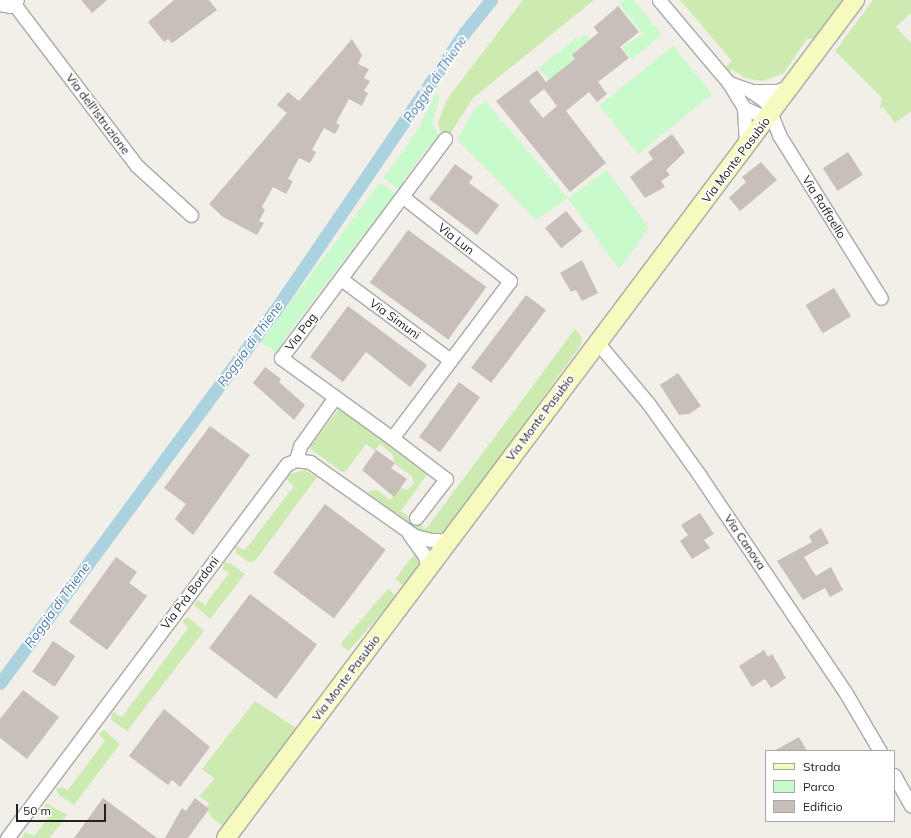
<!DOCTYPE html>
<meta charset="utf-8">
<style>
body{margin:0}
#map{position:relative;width:911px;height:838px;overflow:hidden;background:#f2efe9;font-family:Mulish,sans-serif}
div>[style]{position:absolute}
.grass>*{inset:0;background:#cdebb0;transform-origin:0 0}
.park>*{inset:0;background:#c8facc;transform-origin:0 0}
.canal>*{height:13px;margin:-6.5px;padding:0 6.5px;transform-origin:6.5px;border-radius:6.5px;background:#aad3df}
.building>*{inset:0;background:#c7bfb8;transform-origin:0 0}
.roads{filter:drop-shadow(1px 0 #a9a9a9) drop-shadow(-1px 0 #a9a9a9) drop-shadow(0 1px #a9a9a9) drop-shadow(0 -1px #a9a9a9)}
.minor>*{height:13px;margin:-6.5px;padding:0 6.5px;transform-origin:6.5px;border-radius:6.5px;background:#fff}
.secondary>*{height:18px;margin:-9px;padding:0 9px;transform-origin:9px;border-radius:9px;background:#f7fabf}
span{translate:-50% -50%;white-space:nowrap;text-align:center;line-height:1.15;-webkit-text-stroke:3.5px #fff;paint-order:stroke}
.street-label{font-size:12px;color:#222}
.water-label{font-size:13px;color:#4a7aab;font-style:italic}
.legend{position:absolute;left:765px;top:750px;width:130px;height:72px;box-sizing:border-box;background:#fff;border:1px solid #a7a7a7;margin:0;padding:5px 7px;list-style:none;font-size:12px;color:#222}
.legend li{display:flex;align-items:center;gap:8px;height:20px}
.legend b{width:20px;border:1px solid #a7a7a7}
.scale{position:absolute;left:16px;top:804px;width:90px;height:18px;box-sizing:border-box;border:2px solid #222;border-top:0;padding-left:5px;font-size:12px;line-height:14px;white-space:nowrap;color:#222;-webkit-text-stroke:3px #fff;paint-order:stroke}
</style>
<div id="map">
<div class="grass">
<div style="clip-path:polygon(523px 0,594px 0,473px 98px,448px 137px,440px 131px,438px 122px,447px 99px)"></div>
<div style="clip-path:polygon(680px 0,848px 0,819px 39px,807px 39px,784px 73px,763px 81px,745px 78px,733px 70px,726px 71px,725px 67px,732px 61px)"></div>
<div style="clip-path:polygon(873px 0,911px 0,911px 13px,896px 27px,911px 43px,911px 111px,895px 123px,883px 107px,880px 109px,882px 98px,835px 51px)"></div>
<div style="clip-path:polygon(575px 329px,582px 337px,581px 345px,444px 534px,423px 534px,367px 492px,376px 489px,390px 500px,400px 488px,408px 490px,414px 483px,412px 476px,396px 465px,392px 454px,380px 444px,375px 451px,366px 444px,346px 471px,342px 472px,309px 448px,340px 407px,428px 473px,401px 511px,426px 529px)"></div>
<div style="clip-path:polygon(305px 470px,317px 477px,255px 561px,249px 562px,236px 553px,236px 546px,245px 550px,294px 486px,286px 479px,290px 474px)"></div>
<div style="clip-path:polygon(417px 551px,421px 562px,404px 586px,395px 579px)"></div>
<div style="clip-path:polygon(224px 562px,230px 563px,245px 574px,210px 619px,194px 605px,198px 600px,205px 605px,229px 573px,223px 569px)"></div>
<div style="left:388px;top:589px;width:11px;height:73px;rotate:41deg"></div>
<div style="clip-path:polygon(188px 617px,204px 631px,127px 731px,111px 720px,111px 715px,114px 712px,122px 717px,188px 628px,182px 621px)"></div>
<div style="clip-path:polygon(255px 701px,299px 730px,225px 828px,210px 816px,207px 806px,209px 803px,199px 796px,215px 779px,202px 769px)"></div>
<div style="clip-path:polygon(104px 730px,120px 744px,74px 805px,60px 796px,56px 789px,61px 787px,68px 790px,105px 741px,99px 734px)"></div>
<div style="clip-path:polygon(46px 803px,67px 815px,50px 838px,22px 838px,25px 832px,34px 836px,51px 814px,44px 807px)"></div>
</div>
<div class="park">
<div style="clip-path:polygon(625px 0,633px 0,662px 34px,632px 60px,622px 48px,643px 34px,619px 4px)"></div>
<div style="clip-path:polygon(586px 34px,591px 39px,572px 55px,575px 59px,549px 80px,539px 68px,576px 38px,578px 40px)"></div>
<div style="left:673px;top:46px;width:62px;height:95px;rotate:51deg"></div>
<div style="clip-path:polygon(437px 91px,439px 101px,432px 123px,440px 139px,434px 148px,430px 145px,403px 181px,407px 184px,401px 191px,383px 178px,416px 133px)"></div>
<div style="clip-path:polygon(485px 101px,568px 198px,607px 170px,649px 228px,619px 269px,568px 198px,536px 220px,457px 139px,475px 109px)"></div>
<div style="clip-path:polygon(380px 182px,397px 195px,368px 237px,364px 234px,288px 334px,283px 341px,286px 344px,278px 354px,261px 342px)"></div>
</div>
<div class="canal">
<div style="left:0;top:683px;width:461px;rotate:-53.6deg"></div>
<div style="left:274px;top:312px;width:339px;rotate:-55.7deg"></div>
<div style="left:465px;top:32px;width:41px;rotate:-50.9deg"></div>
</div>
<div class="building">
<div style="clip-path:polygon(81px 0,107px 0,92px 13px)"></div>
<div style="clip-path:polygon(174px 0,209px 0,217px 10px,172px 43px,168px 39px,164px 42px,148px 22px)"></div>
<div style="clip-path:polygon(evenodd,618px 6px,639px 32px,620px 47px,629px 58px,598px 82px,607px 94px,597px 102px,589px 92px,566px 111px,606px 163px,570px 192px,496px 101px,537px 70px,546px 82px,575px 59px,572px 55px,598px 33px,594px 27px,618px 6px,544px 89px,557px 106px,543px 118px,529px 101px,544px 89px)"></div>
<div style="clip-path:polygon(352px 39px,362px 55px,358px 64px,369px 69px,364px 78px,370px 81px,364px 91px,368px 93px,362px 106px,349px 99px,336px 123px,340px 125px,335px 134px,324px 128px,312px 150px,316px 152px,310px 163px,299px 158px,288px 179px,293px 181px,286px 194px,273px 187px,262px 207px,265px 210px,259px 221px,264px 223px,257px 235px,223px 217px,209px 204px,287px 113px,277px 105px,288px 92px,299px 101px)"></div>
<div style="clip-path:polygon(672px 134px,685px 152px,666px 170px,670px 175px,661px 181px,665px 187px,645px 198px,630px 177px,653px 159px,648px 152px)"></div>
<div style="left:848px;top:152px;width:27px;height:30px;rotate:57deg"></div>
<div style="clip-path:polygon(761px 162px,777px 180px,740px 211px,729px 198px,746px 182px,742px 177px)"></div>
<div style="clip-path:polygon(455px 164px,473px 177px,469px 183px,499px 205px,477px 235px,429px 199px)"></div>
<div style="left:566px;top:211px;width:26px;height:27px;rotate:51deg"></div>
<div style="left:408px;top:230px;width:97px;height:65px;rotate:36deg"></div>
<div style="clip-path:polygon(582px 260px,598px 293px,582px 301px,576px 290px,571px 292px,560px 273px)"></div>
<div style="left:834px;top:288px;width:33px;height:33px;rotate:59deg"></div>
<div style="left:526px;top:295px;width:25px;height:91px;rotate:37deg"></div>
<div style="clip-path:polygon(348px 306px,427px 365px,410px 387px,366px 352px,343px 382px,310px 357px)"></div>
<div style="clip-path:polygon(265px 367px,281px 379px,279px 382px,305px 405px,294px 420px,253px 383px)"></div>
<div style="clip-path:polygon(678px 373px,701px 406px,689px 414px,679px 415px,660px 385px)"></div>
<div style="left:459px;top:382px;width:26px;height:68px;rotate:36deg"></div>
<div style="clip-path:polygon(210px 426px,250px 455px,193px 535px,175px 519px,186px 504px,164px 488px)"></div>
<div style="clip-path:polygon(376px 450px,395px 463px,391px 468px,407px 479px,394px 497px,362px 470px)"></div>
<div style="left:325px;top:504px;width:76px;height:86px;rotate:37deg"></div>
<div style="clip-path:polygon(700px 513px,714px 534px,704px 540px,710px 548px,692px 559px,680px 541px,688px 535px,681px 525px)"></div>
<div style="clip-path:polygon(821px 528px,829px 543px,804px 557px,816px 576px,831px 567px,843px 590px,830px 597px,825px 588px,803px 600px,777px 561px,812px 542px,809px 536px)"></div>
<div style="clip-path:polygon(116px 557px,137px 572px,129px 583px,147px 596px,107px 650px,69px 622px)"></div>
<div style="left:250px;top:594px;width:84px;height:68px;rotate:37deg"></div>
<div style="left:53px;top:641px;width:27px;height:37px;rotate:34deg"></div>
<div style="clip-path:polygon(764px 650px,768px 657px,772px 654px,786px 678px,771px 688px,765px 679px,752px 687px,739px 666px)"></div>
<div style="clip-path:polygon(23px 690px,59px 717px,27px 759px,0 738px,0 719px)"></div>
<div style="clip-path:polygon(164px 709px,210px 747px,180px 787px,172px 780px,168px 785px,129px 756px)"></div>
<div style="clip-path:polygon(799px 737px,807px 751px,774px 751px)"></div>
<div style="clip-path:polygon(103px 798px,157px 838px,74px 838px)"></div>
<div style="clip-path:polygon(195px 798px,209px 809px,188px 838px,165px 838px,182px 808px,186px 811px)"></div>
</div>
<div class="roads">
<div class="minor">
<div style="left:659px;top:0;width:109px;rotate:49.9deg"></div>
<div style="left:0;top:4px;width:10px;rotate:11deg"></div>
<div style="left:10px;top:6px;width:9px;rotate:-41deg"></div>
<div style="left:14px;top:4px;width:203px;rotate:52.8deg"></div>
<div style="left:137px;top:166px;width:73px;rotate:42.2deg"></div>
<div style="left:751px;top:91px;width:26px"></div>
<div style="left:777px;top:91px;width:16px;rotate:-22deg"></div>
<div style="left:744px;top:108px;width:38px;rotate:87deg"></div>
<div style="left:770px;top:115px;width:10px;rotate:180deg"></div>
<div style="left:760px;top:115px;width:17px;rotate:-156deg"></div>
<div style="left:744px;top:108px;width:29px;rotate:-121deg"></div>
<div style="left:729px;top:83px;width:21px;rotate:19deg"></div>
<div style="left:749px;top:90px;width:21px;rotate:35deg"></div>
<div style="left:766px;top:102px;width:35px;rotate:68deg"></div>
<div style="left:779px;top:135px;width:192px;rotate:58deg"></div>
<div style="left:403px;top:197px;width:136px;rotate:38.1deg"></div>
<div style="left:510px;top:281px;width:196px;rotate:126.9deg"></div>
<div style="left:392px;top:438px;width:137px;rotate:-144.2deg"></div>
<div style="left:281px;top:358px;width:274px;rotate:-53.2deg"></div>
<div style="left:341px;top:279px;width:136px;rotate:36.6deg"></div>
<div style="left:597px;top:342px;width:80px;rotate:50.1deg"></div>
<div style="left:648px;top:403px;width:90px;rotate:54.5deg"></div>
<div style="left:700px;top:476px;width:258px;rotate:56.1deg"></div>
<div style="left:844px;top:690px;width:71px;rotate:59.5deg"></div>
<div style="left:392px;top:438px;width:68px;rotate:37.2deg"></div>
<div style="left:446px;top:479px;width:49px;rotate:127.6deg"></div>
<div style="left:296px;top:460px;width:15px;rotate:-74deg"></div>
<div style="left:300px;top:446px;width:60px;rotate:-54.5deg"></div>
<div style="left:409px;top:534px;width:27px;rotate:54deg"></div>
<div style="left:425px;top:556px;width:14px;rotate:78deg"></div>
<div style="left:894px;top:775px;width:35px;rotate:61deg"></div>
<div style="left:7px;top:838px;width:467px;rotate:-53.2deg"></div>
<div style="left:287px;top:464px;width:10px;rotate:-24deg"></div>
<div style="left:296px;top:460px;width:14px;rotate:8deg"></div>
<div style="left:310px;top:462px;width:128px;rotate:35.2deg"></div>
<div style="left:415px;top:536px;width:16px;rotate:14deg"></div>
<div style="left:431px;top:540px;width:20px"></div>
</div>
<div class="secondary">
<div style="left:226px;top:838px;width:1048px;rotate:-53.11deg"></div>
</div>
</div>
<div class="street-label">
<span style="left:98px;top:114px;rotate:53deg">Via dell'Istruzione</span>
<span style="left:736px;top:160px;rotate:-53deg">Via Monte Pasubio</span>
<span style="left:824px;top:207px;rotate:58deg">Via Raffaello</span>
<span style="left:456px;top:239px;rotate:38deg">Via Lun</span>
<span style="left:395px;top:319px;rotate:36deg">Via Simuni</span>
<span style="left:301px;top:332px;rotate:-53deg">Via Pag</span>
<span style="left:540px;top:418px;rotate:-53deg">Via Monte Pasubio</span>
<span style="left:745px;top:542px;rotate:56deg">Via Canova</span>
<span style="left:190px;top:593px;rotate:-53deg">Via Prà Bordoni</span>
<span style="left:346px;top:678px;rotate:-53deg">Via Monte Pasubio</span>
</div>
<div class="water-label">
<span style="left:435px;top:79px;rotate:-56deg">Roggia di Thiene</span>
<span style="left:250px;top:344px;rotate:-54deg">Roggia di Thiene</span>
<span style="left:57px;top:605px;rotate:-54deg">Roggia di Thiene</span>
</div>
<ul class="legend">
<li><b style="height:5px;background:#f7fabf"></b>Strada</li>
<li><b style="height:11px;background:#c8facc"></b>Parco</li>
<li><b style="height:11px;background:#c7bfb8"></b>Edificio</li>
</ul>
<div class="scale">50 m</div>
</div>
